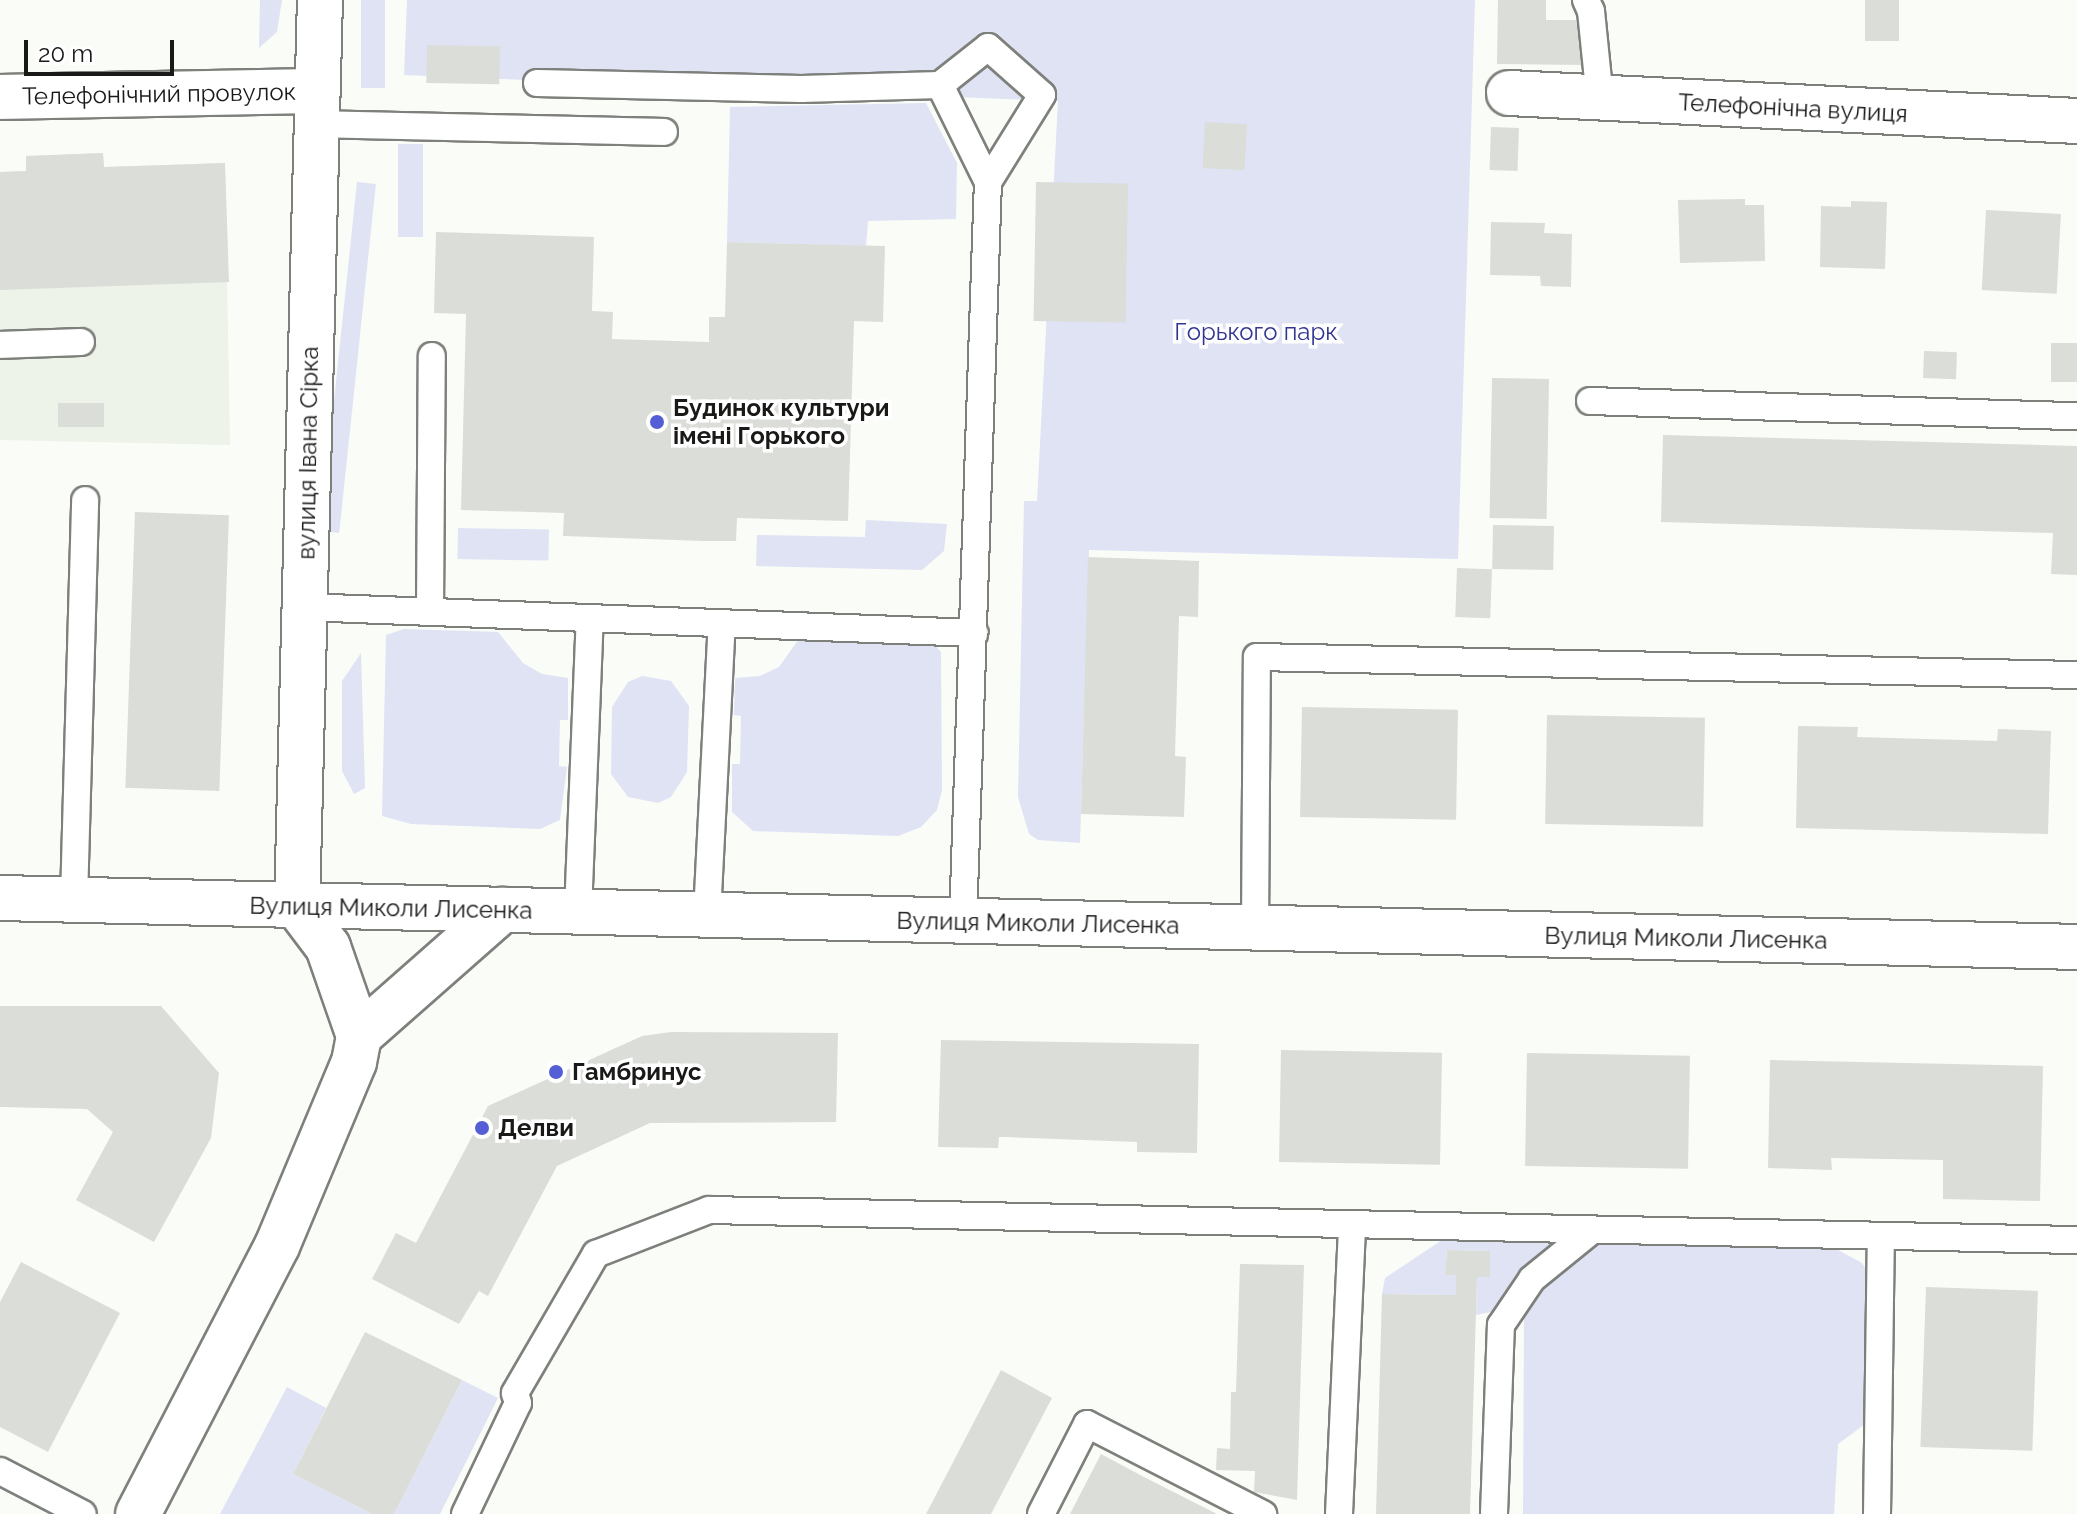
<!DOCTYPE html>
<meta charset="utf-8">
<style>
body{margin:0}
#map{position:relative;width:2077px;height:1514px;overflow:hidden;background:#fafcf8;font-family:Raleway,sans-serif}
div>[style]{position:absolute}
.built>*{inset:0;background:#edf3e8}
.green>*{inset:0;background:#dfe3f4;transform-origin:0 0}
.building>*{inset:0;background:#dbddd9;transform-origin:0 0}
.roads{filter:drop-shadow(2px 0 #7e807c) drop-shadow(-2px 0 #7e807c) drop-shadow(0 2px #7e807c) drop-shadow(0 -2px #7e807c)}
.service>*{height:26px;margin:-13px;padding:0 13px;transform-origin:13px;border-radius:13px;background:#fff}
.minor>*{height:44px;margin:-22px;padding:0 22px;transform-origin:22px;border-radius:22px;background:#fff}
.tertiary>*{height:44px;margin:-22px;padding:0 22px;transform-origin:22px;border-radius:22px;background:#fff}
.dots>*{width:22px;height:22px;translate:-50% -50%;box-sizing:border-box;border:4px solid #fff;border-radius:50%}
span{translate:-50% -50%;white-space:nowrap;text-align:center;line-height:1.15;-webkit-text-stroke:7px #fff;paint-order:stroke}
.street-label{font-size:24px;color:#191a18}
.park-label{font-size:24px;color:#323692}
.poi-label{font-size:24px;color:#191a18;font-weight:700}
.left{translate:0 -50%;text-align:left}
.scale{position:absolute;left:24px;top:40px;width:150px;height:36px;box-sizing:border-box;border:4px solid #191a18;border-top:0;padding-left:10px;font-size:24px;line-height:28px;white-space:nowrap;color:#191a18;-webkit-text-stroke:6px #fff;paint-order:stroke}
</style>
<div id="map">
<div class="built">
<div style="clip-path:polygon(103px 153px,104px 167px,225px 163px,230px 445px,0 440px,0 172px,26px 171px,26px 156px)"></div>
</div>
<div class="green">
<div style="clip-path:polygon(260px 0,282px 0,277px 32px,259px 48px)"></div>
<div style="left:361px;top:0;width:24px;height:88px"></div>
<div style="clip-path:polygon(407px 0,1475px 0,1458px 559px,1089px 550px,1080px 843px,1038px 840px,1029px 834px,1018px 797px,1024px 501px,1037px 501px,1058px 101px,404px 75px)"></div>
<div style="clip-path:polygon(926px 103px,957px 163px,956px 219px,868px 221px,866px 246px,727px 242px,730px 107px)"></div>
<div style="left:398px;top:144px;width:25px;height:93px"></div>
<div style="left:357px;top:182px;width:19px;height:351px;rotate:6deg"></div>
<div style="clip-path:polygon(866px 520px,947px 524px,944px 551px,922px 570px,756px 566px,757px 535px,865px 537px)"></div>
<div style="left:458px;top:528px;width:91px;height:31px;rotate:1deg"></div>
<div style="clip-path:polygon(404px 629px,498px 632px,523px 663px,542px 674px,568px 678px,568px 720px,560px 720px,559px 766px,567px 767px,560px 820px,540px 829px,411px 824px,382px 816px,386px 635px)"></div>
<div style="clip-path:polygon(801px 636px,930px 640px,941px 652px,942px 790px,937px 810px,921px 827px,898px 836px,753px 831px,732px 812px,732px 764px,740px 764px,741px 716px,734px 715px,735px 678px,760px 676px,779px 667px)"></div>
<div style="clip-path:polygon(361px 653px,365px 788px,354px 794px,342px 771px,342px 681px)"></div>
<div style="clip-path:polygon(642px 676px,671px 681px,689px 706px,687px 772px,671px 797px,658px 803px,628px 797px,611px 774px,612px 707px,628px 682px)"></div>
<div style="clip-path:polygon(1448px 1236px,1559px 1240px,1520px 1272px,1491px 1312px,1476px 1315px,1477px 1277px,1490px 1276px,1490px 1251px,1447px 1250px,1445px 1275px,1456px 1275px,1456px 1295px,1382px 1294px,1385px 1278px)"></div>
<div style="clip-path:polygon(1596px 1241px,1831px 1246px,1862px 1263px,1869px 1275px,1868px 1422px,1838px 1444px,1834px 1514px,1523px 1514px,1524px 1314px,1530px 1296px)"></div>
<div style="clip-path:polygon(462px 1380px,498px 1398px,440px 1514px,394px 1514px)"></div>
<div style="clip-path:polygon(287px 1387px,326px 1408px,293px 1474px,372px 1514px,220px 1514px)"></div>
</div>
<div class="building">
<div style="clip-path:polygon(1498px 0,1546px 0,1546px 20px,1582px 20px,1581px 65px,1497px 64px)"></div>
<div style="left:1865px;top:0;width:34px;height:41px"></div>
<div style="left:427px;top:45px;width:73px;height:38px;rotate:1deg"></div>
<div style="left:1205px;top:122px;width:42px;height:46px;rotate:3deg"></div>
<div style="left:1491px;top:127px;width:28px;height:43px;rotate:2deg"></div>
<div style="clip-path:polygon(103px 153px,104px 167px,225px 163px,229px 282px,0 290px,0 172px,26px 171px,26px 156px)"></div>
<div style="left:1036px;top:182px;width:92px;height:139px;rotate:1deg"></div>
<div style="clip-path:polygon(1745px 199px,1745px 205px,1764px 205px,1765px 261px,1680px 263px,1678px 200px)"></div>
<div style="clip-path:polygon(1851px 201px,1887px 202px,1885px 269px,1820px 267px,1821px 206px,1851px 207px)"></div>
<div style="left:1986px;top:210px;width:75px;height:80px;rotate:3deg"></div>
<div style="clip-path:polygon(1491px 222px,1545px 223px,1544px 233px,1572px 234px,1571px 287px,1541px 286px,1540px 276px,1490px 275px)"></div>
<div style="clip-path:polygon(436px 232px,594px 237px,592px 311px,613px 312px,612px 339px,709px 342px,709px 317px,725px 317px,727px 242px,885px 246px,883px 322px,854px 321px,848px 521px,737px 518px,736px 541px,703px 541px,563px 536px,564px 513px,461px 510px,466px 314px,434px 313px)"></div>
<div style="left:2077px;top:343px;width:39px;height:26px;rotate:90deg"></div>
<div style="left:1924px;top:351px;width:33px;height:27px;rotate:2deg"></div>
<div style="left:1549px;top:379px;width:140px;height:57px;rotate:91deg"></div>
<div style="left:58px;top:403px;width:46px;height:24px"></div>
<div style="clip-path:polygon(1663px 435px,2077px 446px,2077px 575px,2051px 574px,2053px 533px,1661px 522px)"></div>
<div style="left:135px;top:512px;width:94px;height:276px;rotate:2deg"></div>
<div style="left:1493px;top:525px;width:61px;height:44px;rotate:1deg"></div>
<div style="clip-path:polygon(1088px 557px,1199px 561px,1198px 617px,1179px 616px,1175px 756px,1186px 757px,1184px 817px,1081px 814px)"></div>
<div style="left:1457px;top:568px;width:35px;height:49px;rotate:2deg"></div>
<div style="left:1302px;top:707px;width:156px;height:110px;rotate:1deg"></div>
<div style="left:1547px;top:715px;width:158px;height:109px;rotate:1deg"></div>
<div style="clip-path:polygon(1798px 726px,1858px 727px,1857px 737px,1997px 741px,1998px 729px,2051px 731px,2048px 834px,1796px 828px)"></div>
<div style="clip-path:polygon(0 1006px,161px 1006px,219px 1073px,211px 1138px,154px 1242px,76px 1200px,113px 1132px,87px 1109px,0 1107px)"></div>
<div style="clip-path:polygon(671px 1032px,838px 1033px,836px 1122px,650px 1123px,557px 1166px,488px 1296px,479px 1291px,459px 1324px,372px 1279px,396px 1233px,416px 1243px,488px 1106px,642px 1036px)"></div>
<div style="clip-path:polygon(941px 1040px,1199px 1044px,1197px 1153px,1137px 1152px,1137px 1142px,1006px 1137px,999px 1137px,998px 1148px,938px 1147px)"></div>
<div style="left:1281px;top:1050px;width:161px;height:112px;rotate:1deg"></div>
<div style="left:1527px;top:1053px;width:163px;height:113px;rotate:1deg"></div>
<div style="clip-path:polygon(1770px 1060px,2043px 1066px,2040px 1201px,1943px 1199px,1943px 1160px,1831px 1158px,1832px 1170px,1768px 1168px)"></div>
<div style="clip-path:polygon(1447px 1250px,1490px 1251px,1490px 1277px,1477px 1277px,1470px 1514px,1376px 1514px,1382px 1294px,1456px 1295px,1456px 1275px,1445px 1275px)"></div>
<div style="clip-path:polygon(21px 1262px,120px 1313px,48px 1452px,0 1427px,0 1302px)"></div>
<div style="clip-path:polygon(1240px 1264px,1304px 1265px,1297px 1500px,1254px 1492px,1255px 1471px,1216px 1470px,1217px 1448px,1230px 1449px,1231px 1392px,1236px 1392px)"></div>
<div style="left:1926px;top:1287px;width:112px;height:160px;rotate:2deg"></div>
<div style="clip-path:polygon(365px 1332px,462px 1380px,394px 1514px,372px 1514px,293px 1474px)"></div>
<div style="clip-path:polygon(1001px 1370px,1052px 1398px,991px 1514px,926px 1514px)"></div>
<div style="clip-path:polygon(1101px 1454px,1144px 1477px,1217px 1514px,1070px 1514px)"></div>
</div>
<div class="roads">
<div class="service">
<div style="left:1586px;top:0;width:12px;rotate:66deg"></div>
<div style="left:1591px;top:11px;width:88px;rotate:84.2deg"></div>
<div style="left:537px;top:83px;width:264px;rotate:1.3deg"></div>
<div style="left:801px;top:89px;width:139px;rotate:-1.6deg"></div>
<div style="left:315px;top:124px;width:349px;rotate:1.3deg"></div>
<div style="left:0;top:345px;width:81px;rotate:-2.1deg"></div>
<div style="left:1590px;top:401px;width:487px;rotate:1.8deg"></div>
<div style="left:304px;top:607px;width:671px;rotate:2.22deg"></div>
<div style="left:430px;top:611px;width:255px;rotate:-89.6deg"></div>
<div style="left:74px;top:900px;width:400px;rotate:-88.4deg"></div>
<div style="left:578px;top:912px;width:294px;rotate:-87.7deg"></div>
<div style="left:707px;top:915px;width:292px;rotate:-87.1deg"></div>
<div style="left:963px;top:922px;width:740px;rotate:-88.07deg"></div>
<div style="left:988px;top:182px;width:108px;rotate:-116.3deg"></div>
<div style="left:940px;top:85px;width:61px;rotate:-38.4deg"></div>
<div style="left:988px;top:47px;width:72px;rotate:41.6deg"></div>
<div style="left:1042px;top:95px;width:102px;rotate:121.8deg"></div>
<div style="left:1255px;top:928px;width:271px;rotate:-89.6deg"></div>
<div style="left:1257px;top:657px;width:820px;rotate:1.26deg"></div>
<div style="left:0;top:1471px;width:93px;rotate:27.4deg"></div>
<div style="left:465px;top:1514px;width:123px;rotate:-64.5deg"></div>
<div style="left:518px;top:1403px;width:10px;rotate:-107deg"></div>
<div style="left:515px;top:1393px;width:161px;rotate:-59.8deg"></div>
<div style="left:596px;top:1254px;width:121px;rotate:-21.3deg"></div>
<div style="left:709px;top:1210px;width:1368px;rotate:1.26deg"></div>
<div style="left:1041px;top:1514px;width:101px;rotate:-62.9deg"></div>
<div style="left:1087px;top:1424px;width:198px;rotate:27.1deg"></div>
<div style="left:1339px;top:1514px;width:290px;rotate:-87.4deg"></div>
<div style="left:1494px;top:1514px;width:189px;rotate:-87.9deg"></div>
<div style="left:1501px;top:1325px;width:55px;rotate:-56deg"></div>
<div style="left:1532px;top:1279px;width:76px;rotate:-39.1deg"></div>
<div style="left:1877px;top:1514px;width:276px;rotate:-89.2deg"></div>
</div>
<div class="minor">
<div style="left:1509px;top:93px;width:569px;rotate:2.82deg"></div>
<div style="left:0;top:97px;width:317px;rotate:-1.1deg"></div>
</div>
<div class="tertiary">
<div style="left:0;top:898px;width:2078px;rotate:1.35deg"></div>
<div style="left:359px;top:1036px;width:191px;rotate:-41.4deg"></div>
<div style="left:138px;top:1514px;width:302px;rotate:-62.6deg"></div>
<div style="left:277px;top:1246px;width:199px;rotate:-67.3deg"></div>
<div style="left:354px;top:1062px;width:26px;rotate:-79deg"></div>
<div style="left:359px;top:1036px;width:94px;rotate:-109.2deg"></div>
<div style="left:328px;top:947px;width:51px;rotate:-127.1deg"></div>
<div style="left:297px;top:906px;width:906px;rotate:-88.55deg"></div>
</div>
</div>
<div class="dots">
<div style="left:657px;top:422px;background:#555fd5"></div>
<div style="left:556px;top:1072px;background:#555fd5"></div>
<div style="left:482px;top:1128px;background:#555fd5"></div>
</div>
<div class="street-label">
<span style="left:159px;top:94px;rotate:-1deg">Телефонічний провулок</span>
<span style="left:1793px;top:108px;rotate:3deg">Телефонічна вулиця</span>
<span style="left:308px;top:453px;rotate:-89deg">вулиця Івана Сірка</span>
<span style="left:391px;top:908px;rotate:1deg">Вулиця Миколи Лисенка</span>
<span style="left:1038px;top:923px;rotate:1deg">Вулиця Миколи Лисенка</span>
<span style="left:1686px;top:938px;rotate:1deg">Вулиця Миколи Лисенка</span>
</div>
<div class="park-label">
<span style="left:1256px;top:332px">Горького парк</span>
</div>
<div class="poi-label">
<span class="left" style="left:673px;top:422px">Будинок культури<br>імені Горького</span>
<span class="left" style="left:572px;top:1072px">Гамбринус</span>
<span class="left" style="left:498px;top:1128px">Делви</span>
</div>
<div class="scale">20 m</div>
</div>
